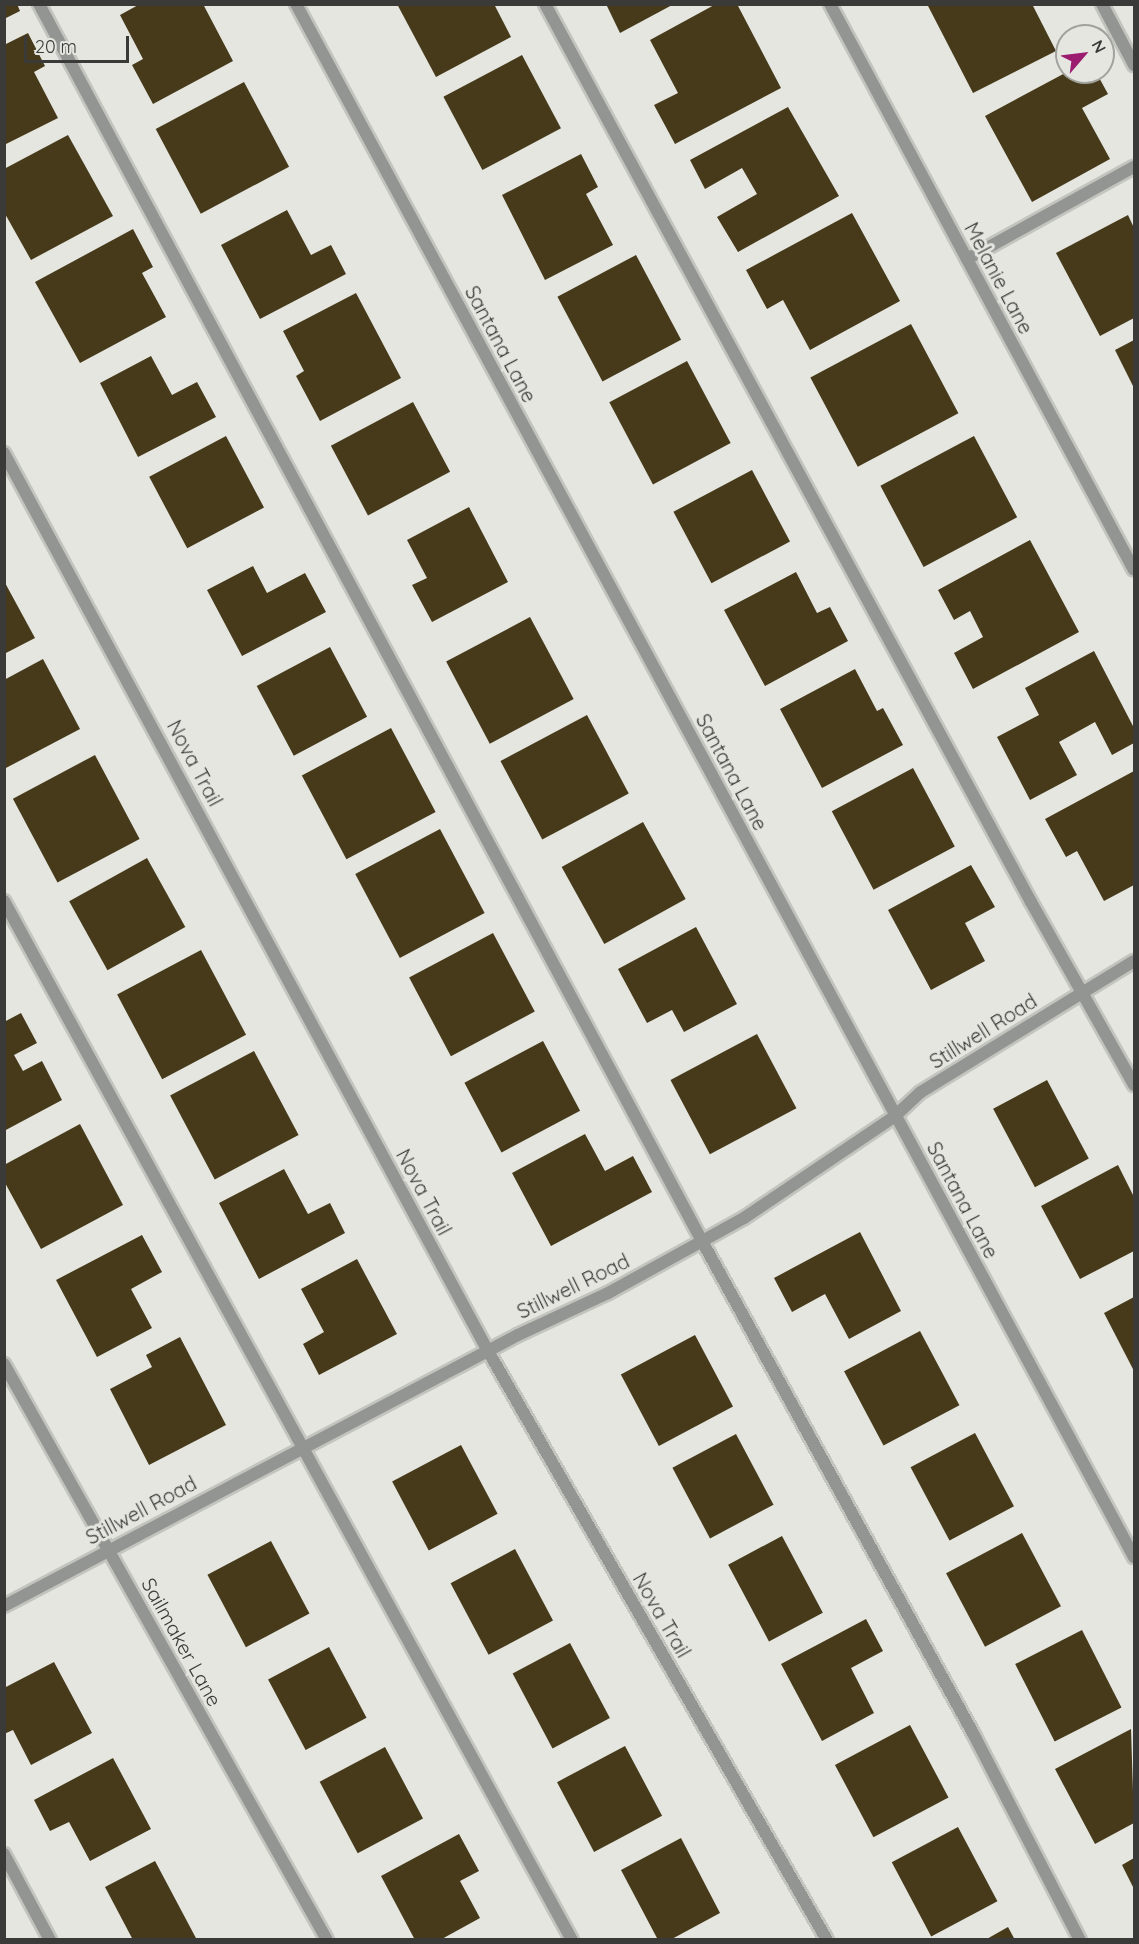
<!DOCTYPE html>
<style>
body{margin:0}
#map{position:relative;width:1139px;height:1944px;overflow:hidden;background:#e5e6e0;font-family:Quicksand,sans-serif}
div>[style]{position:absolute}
.building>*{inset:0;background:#463a1a;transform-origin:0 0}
.roads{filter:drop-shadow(2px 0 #c3c4be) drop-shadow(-2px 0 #c3c4be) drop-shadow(0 2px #c3c4be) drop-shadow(0 -2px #c3c4be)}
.lane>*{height:12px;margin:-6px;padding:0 6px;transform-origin:6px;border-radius:6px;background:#939593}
.street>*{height:12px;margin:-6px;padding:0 6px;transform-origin:6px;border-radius:6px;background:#939593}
span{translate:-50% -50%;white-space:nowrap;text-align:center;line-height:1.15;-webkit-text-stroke:6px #e5e6e0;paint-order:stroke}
.street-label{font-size:20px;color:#3a3b38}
.frame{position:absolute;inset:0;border:6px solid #3a3b38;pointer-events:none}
.north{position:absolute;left:1055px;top:24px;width:60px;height:60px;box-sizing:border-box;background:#e5e6e0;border:2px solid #a1a29d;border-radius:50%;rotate:62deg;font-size:16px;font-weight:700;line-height:24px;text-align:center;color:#3a3b38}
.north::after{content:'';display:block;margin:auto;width:21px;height:27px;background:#9c1c70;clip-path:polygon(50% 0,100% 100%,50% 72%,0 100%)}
.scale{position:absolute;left:24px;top:36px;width:105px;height:27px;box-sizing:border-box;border:3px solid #3a3b38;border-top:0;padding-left:8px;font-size:18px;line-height:21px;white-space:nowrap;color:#3a3b38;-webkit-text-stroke:4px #e5e6e0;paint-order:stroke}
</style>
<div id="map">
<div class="building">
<div style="clip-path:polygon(4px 4px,17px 4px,20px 11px,4px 19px)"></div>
<div style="clip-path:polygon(140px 4px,203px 4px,233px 61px,153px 104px,132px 65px,143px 59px,120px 15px)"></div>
<div style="clip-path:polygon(397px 4px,494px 4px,511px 37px,436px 77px)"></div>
<div style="clip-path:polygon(606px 4px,674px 4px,620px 33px)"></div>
<div style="clip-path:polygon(716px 4px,737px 4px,781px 88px,675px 144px,654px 105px,678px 93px,650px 40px)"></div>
<div style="clip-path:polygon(927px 4px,1032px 4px,1056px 51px,973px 93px)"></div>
<div style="clip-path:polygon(28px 33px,45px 66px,34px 72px,58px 118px,4px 145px,4px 45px)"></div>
<div style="left:522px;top:55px;width:83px;height:89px;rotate:62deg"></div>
<div style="clip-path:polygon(1067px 72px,1096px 72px,1108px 94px,1082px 108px,1110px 159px,1032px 202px,985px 116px)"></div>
<div style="left:244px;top:82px;width:96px;height:100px;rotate:62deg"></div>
<div style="clip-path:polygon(788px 107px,839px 196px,738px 252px,717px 217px,757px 194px,742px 168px,705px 189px,690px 160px)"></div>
<div style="clip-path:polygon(68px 135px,113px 216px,31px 260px,4px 212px,4px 169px)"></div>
<div style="clip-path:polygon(581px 154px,598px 187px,586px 194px,613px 245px,545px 280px,502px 195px)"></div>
<div style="clip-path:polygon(287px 210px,311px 255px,331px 245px,346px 274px,260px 319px,221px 245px)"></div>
<div style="clip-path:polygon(852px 213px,900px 301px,810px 350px,783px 300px,767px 309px,746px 270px)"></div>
<div style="clip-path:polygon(1128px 215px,1134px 228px,1134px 318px,1100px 336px,1056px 253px)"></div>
<div style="clip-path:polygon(133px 229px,153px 267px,142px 273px,166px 317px,80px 363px,35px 282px)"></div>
<div style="left:636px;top:255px;width:96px;height:89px;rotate:62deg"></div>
<div style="clip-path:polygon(356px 293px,401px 378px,320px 421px,296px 376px,304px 371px,283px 331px)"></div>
<div style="left:911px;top:324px;width:101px;height:114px;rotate:62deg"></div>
<div style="clip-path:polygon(1134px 340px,1134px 388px,1115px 350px)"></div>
<div style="clip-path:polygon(151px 356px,172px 395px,197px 382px,216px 417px,138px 457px,100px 383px)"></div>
<div style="left:687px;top:361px;width:93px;height:88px;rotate:62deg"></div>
<div style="left:413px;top:402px;width:79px;height:93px;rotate:62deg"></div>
<div style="left:226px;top:436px;width:81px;height:87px;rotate:62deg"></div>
<div style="left:974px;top:436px;width:92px;height:106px;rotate:62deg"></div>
<div style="left:752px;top:470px;width:81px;height:89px;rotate:62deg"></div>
<div style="clip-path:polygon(469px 507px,508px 582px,432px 622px,412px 585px,427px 578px,407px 540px)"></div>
<div style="clip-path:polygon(1030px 540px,1079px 632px,973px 689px,954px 653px,983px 637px,970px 611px,954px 620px,938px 590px)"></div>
<div style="clip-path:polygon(253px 566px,267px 593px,305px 573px,326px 612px,242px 656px,207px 590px)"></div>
<div style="clip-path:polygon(796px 572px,817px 613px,830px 607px,848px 641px,765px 686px,724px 610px)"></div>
<div style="clip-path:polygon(4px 581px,35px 638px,4px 654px)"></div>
<div style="left:530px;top:617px;width:93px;height:95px;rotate:62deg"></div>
<div style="left:330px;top:647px;width:79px;height:83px;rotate:62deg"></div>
<div style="clip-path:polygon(1094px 651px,1134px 728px,1134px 743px,1112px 755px,1095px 722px,1059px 742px,1077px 775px,1030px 800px,997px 737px,1039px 715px,1025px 688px)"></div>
<div style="clip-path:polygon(43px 659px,80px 729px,4px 769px,4px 680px)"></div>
<div style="clip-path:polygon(855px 669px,877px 711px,883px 708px,903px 745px,822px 788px,780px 709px)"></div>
<div style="left:587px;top:715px;width:89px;height:98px;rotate:62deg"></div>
<div style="left:391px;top:728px;width:95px;height:101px;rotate:62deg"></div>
<div style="left:95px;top:755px;width:95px;height:93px;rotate:62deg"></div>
<div style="left:913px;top:768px;width:89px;height:92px;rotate:62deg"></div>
<div style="clip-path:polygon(1134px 771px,1134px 885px,1104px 901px,1077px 851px,1066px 857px,1045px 819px)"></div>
<div style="left:643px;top:822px;width:88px;height:93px;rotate:61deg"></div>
<div style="left:440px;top:829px;width:95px;height:96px;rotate:62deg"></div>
<div style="left:147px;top:858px;width:79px;height:89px;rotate:61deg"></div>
<div style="clip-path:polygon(971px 865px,995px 907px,965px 923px,985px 961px,931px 990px,888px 910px)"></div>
<div style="clip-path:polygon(696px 927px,737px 1004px,684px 1032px,672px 1010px,647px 1023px,618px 969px)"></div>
<div style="left:493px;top:933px;width:89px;height:95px;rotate:62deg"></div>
<div style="left:201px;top:950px;width:96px;height:95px;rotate:62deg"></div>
<div style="clip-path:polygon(21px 1013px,37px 1043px,14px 1055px,23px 1071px,42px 1061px,62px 1100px,4px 1131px,4px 1022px)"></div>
<div style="left:757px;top:1034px;width:84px;height:98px;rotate:62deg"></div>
<div style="left:543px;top:1041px;width:79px;height:89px;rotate:62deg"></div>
<div style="left:254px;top:1051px;width:95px;height:95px;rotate:62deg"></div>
<div style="left:1047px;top:1080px;width:89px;height:61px;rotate:62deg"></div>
<div style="clip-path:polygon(80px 1124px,123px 1205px,41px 1249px,4px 1181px,4px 1165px)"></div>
<div style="clip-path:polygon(585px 1134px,605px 1171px,633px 1156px,652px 1192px,551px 1246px,512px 1173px)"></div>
<div style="clip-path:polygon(1118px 1165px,1134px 1197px,1134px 1251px,1080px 1279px,1041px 1206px)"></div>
<div style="clip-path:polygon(284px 1169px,308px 1214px,330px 1203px,345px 1233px,259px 1279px,219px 1203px)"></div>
<div style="clip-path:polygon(860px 1232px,901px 1311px,849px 1339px,825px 1294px,792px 1312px,774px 1278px)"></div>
<div style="clip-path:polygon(142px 1235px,162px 1272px,131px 1289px,152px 1328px,97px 1357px,56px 1280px)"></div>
<div style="clip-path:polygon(357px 1259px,397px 1334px,319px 1375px,303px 1344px,324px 1332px,301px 1289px)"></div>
<div style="clip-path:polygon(1134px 1297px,1134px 1371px,1104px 1313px)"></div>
<div style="left:920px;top:1331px;width:84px;height:86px;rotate:62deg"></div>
<div style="left:695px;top:1335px;width:81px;height:84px;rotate:62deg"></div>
<div style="clip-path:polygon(180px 1337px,226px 1425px,149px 1465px,110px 1389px,152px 1367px,146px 1355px)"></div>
<div style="left:975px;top:1433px;width:83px;height:73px;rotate:62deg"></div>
<div style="left:736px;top:1434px;width:80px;height:72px;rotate:62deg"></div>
<div style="left:461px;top:1445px;width:78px;height:78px;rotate:62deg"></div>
<div style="left:1022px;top:1533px;width:83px;height:86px;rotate:62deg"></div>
<div style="left:782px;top:1536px;width:87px;height:61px;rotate:62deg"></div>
<div style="left:271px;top:1541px;width:82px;height:72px;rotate:62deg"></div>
<div style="left:515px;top:1549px;width:81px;height:73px;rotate:62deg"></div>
<div style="clip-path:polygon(866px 1619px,883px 1651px,851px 1668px,874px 1713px,822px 1741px,781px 1664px)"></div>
<div style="left:1082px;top:1630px;width:87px;height:75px;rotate:63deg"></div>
<div style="left:570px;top:1643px;width:85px;height:65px;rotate:62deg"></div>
<div style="left:329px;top:1647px;width:80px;height:69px;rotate:62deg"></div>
<div style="clip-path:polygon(54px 1662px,92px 1733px,31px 1765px,13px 1730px,4px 1734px,4px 1688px)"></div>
<div style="left:910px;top:1725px;width:82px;height:85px;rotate:62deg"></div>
<div style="clip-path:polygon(1131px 1729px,1134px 1823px,1095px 1844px,1055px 1769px)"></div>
<div style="left:625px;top:1746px;width:79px;height:77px;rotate:62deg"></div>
<div style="left:385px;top:1747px;width:81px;height:74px;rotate:62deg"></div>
<div style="clip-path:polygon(113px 1758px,151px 1829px,90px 1861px,69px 1822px,50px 1831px,34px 1800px)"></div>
<div style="left:958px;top:1827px;width:84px;height:75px;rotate:62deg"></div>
<div style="clip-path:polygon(459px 1834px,479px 1871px,460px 1881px,480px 1918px,440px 1940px,415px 1940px,381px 1876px)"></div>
<div style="clip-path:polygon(681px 1838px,720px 1913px,670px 1940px,658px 1940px,621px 1870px)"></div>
<div style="clip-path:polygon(1134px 1858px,1134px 1889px,1122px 1865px)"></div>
<div style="clip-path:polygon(155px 1861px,197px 1940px,133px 1940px,105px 1887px)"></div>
<div style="clip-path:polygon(1008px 1927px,1015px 1940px,985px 1940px)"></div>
</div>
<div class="roads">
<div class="lane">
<div style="left:39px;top:4px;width:1403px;rotate:61.81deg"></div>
<div style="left:702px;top:1241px;width:564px;rotate:61.16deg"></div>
<div style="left:974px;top:1735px;width:231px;rotate:62.7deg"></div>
<div style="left:545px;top:4px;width:1021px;rotate:61.58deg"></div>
<div style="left:1031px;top:902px;width:210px;rotate:60.6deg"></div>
<div style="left:1102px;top:4px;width:69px;rotate:62.3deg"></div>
<div style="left:967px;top:259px;width:191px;rotate:-28.9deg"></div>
<div style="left:4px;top:901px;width:1184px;rotate:61.34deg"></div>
<div style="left:4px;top:1854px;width:98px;rotate:61.9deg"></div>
</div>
<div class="street">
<div style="left:296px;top:4px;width:1765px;rotate:61.65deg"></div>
<div style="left:830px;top:4px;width:642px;rotate:61.76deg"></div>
<div style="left:4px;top:453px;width:1020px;rotate:61.68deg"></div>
<div style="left:488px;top:1351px;width:680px;rotate:60.08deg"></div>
<div style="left:4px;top:1364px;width:660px;rotate:60.72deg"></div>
<div style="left:4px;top:1606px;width:581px;rotate:-27.8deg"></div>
<div style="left:518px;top:1335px;width:99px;rotate:-25deg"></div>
<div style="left:608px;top:1293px;width:155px;rotate:-28.9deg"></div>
<div style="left:744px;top:1218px;width:182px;rotate:-34deg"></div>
<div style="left:895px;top:1116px;width:35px;rotate:-43deg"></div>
<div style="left:921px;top:1092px;width:250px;rotate:-31.6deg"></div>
</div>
</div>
<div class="street-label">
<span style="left:999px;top:278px;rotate:62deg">Melanie Lane</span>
<span style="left:501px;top:344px;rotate:62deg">Santana Lane</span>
<span style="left:195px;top:763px;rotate:62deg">Nova Trail</span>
<span style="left:732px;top:772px;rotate:62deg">Santana Lane</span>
<span style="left:983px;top:1031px;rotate:-32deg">Stillwell Road</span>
<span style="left:424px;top:1192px;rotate:62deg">Nova Trail</span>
<span style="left:963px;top:1200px;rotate:62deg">Santana Lane</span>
<span style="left:573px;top:1286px;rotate:-26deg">Stillwell Road</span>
<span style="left:141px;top:1510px;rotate:-28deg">Stillwell Road</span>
<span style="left:662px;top:1615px;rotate:60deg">Nova Trail</span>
<span style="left:182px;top:1642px;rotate:61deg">Sailmaker Lane</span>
</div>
<div class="frame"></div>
<div class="north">N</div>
<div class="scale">20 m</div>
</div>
